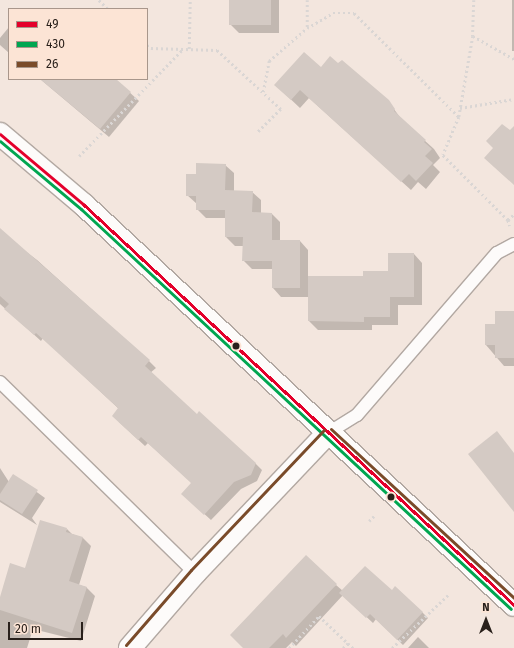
<!DOCTYPE html>
<style>
body{margin:0}
#map{position:relative;width:514px;height:648px;overflow:hidden;background:#f3e6de;font-family:"Fira Sans",sans-serif}
div>[style]{position:absolute}
.shadow>*{inset:0;background:#0003;transform-origin:0 0}
.building>*{inset:0;background:#d4cac4;transform-origin:0 0}
.path>*{height:2.5px;margin-top:-1.25px;transform-origin:0;background:repeating-linear-gradient(90deg,#dad6d4 0 2px,transparent 0 5px)}
.roads{filter:drop-shadow(1px 0 #b2a8a2) drop-shadow(-1px 0 #b2a8a2) drop-shadow(0 1px #b2a8a2) drop-shadow(0 -1px #b2a8a2)}
.lane>*{height:12px;margin:-6px;padding:0 6px;transform-origin:6px;border-radius:6px;background:#fdfbfa}
.street>*{height:22px;margin:-11px;padding:0 11px;transform-origin:11px;border-radius:11px;background:#fdfbfa}
.secondary>*{height:22px;margin:-11px;padding:0 11px;transform-origin:11px;border-radius:11px;background:#fdfbfa}
.bus-1>*{height:3px;margin:-1.5px;padding:0 1.5px;transform-origin:1.5px;border-radius:1.5px;background:#e4002b}
.bus-2>*{height:3px;margin:-1.5px;padding:0 1.5px;transform-origin:1.5px;border-radius:1.5px;background:#00a651}
.bus-3>*{height:3px;margin:-1.5px;padding:0 1.5px;transform-origin:1.5px;border-radius:1.5px;background:#7a4b2a}
.dots>*{width:11px;height:11px;translate:-50% -50%;box-sizing:border-box;border:2px solid #fce4d5;border-radius:50%}
span{translate:-50% -50%;white-space:nowrap;text-align:center;line-height:1.15;-webkit-text-stroke:4px #fce4d5;paint-order:stroke}
.legend{position:absolute;left:8px;top:8px;width:140px;height:72px;box-sizing:border-box;background:#fce4d5;border:1px solid #a8968b;margin:0;padding:5px 7px;list-style:none;font-size:12px;color:#29201b}
.legend li{display:flex;align-items:center;gap:8px;height:20px}
.legend b{width:20px;border:1px solid #a8968b}
.north{position:absolute;left:466px;top:600px;width:40px;height:40px;-webkit-text-stroke:3px #fce4d5;paint-order:stroke;rotate:0deg;font-size:11px;font-weight:700;line-height:16px;text-align:center;color:#29201b}
.north::after{content:'';display:block;margin:auto;width:14px;height:18px;background:#29201b;clip-path:polygon(50% 0,100% 100%,50% 72%,0 100%)}
.scale{position:absolute;left:8px;top:622px;width:75px;height:18px;box-sizing:border-box;border:2px solid #29201b;border-top:0;padding-left:5px;font-size:12px;line-height:14px;white-space:nowrap;color:#29201b;-webkit-text-stroke:3px #fce4d5;paint-order:stroke}
</style>
<div id="map">
<div class="shadow">
<div style="clip-path:polygon(230px 0,279px 0,279px 33px,239px 33px,230px 24px)"></div>
<div style="left:512px;top:0;width:2px;height:51px"></div>
<div style="clip-path:polygon(9px 27px,9px 53px,0 45px,0 38px)"></div>
<div style="clip-path:polygon(321px 68px,388px 101px,402px 120px,434px 149px,440px 158px,433px 165px,440px 172px,426px 189px,418px 182px,411px 190px,309px 98px,300px 108px,284px 93px)"></div>
<div style="clip-path:polygon(40px 79px,115px 79px,139px 101px,109px 137px)"></div>
<div style="clip-path:polygon(225px 165px,234px 173px,234px 191px,252px 192px,261px 200px,261px 214px,272px 214px,280px 222px,280px 241px,300px 241px,308px 250px,308px 277px,364px 277px,389px 272px,414px 254px,422px 263px,422px 305px,398px 305px,398px 325px,372px 325px,372px 330px,318px 330px,309px 321px,309px 297px,281px 297px,273px 288px,273px 269px,252px 269px,243px 260px,244px 246px,235px 246px,226px 237px,226px 218px,206px 218px,197px 209px,197px 204px,187px 195px,197px 175px)"></div>
<div style="clip-path:polygon(0 232px,37px 260px,149px 361px,156px 368px,150px 373px,197px 416px,255px 463px,262px 470px,257px 481px,241px 489px,211px 520px,189px 500px,192px 483px,148px 443px,145px 446px,119px 422px,119px 409px,43px 338px,41px 341px,0 304px)"></div>
<div style="clip-path:polygon(514px 312px,514px 366px,504px 366px,486px 345px,486px 325px,496px 325px)"></div>
<div style="clip-path:polygon(0 468px,9px 482px,13px 475px,45px 498px,32px 518px,37px 525px,0 502px)"></div>
<div style="clip-path:polygon(67px 529px,72px 534px,83px 538px,91px 546px,79px 585px,86px 587px,95px 596px,81px 641px,33px 629px,27px 648px,0 648px,0 600px,26px 569px)"></div>
<div style="clip-path:polygon(336px 585px,343px 591px,422px 612px,428px 618px,403px 645px,376px 619px,373px 623px,343px 595px,296px 646px,292px 642px,286px 648px,244px 648px)"></div>
<div style="clip-path:polygon(418px 637px,429px 648px,408px 648px)"></div>
</div>
<div class="building">
<div style="left:229px;top:0;width:42px;height:25px"></div>
<div style="clip-path:polygon(304px 52px,321px 67px,330px 56px,338px 63px,342px 60px,389px 100px,395px 109px,394px 111px,426px 140px,424px 142px,432px 149px,425px 156px,433px 163px,416px 181px,409px 174px,401px 182px,300px 90px,291px 100px,274px 85px)"></div>
<div style="clip-path:polygon(40px 79px,116px 79px,131px 92px,100px 129px)"></div>
<div style="clip-path:polygon(502px 124px,510px 130px,514px 126px,514px 185px,484px 158px,493px 148px,486px 141px)"></div>
<div style="clip-path:polygon(196px 163px,226px 164px,225px 190px,253px 191px,252px 212px,272px 213px,272px 240px,300px 240px,300px 288px,272px 288px,272px 261px,242px 261px,243px 237px,225px 237px,225px 210px,196px 210px,196px 196px,186px 196px,186px 174px,196px 174px)"></div>
<div style="clip-path:polygon(0 228px,150px 360px,145px 366px,197px 414px,199px 411px,256px 463px,251px 475px,234px 482px,204px 515px,181px 494px,191px 483px,141px 437px,138px 440px,112px 416px,118px 408px,36px 333px,34px 335px,4px 309px,9px 304px,0 296px)"></div>
<div style="clip-path:polygon(388px 253px,414px 253px,414px 297px,390px 297px,390px 317px,364px 317px,364px 322px,308px 321px,308px 276px,363px 276px,363px 271px,388px 271px)"></div>
<div style="clip-path:polygon(495px 311px,514px 311px,514px 358px,495px 358px,495px 345px,485px 345px,485px 324px,495px 324px)"></div>
<div style="clip-path:polygon(497px 431px,514px 453px,514px 512px,468px 454px)"></div>
<div style="clip-path:polygon(13px 474px,38px 490px,22px 514px,0 500px,0 494px)"></div>
<div style="clip-path:polygon(40px 520px,67px 528px,66px 532px,83px 537px,69px 581px,87px 587px,72px 633px,0 610px,0 597px,10px 563px,25px 568px)"></div>
<div style="clip-path:polygon(306px 555px,337px 584px,286px 638px,283px 634px,269px 648px,243px 648px,230px 635px)"></div>
<div style="clip-path:polygon(365px 566px,392px 590px,395px 586px,423px 612px,397px 640px,370px 614px,366px 618px,339px 593px)"></div>
</div>
<div class="path">
<div style="left:99px;top:0;width:13px;rotate:45deg"></div>
<div style="left:474px;top:0;width:36px;rotate:92deg"></div>
<div style="left:473px;top:36px;width:82px;rotate:99.8deg"></div>
<div style="left:459px;top:117px;width:41px;rotate:112.8deg"></div>
<div style="left:443px;top:155px;width:92px;rotate:45deg"></div>
<div style="left:508px;top:220px;width:6px;rotate:72deg"></div>
<div style="left:307px;top:27px;width:27px;rotate:-90deg"></div>
<div style="left:473px;top:36px;width:47px;rotate:29.3deg"></div>
<div style="left:147px;top:45px;width:5px;rotate:37deg"></div>
<div style="left:151px;top:48px;width:66px;rotate:1.7deg"></div>
<div style="left:217px;top:50px;width:87px;rotate:42.7deg"></div>
<div style="left:281px;top:109px;width:33px;rotate:135deg"></div>
<div style="left:189px;top:49px;width:49px;rotate:-88.8deg"></div>
<div style="left:263px;top:92px;width:32px;rotate:-79deg"></div>
<div style="left:269px;top:61px;width:50px;rotate:-41deg"></div>
<div style="left:307px;top:28px;width:30px;rotate:-30deg"></div>
<div style="left:333px;top:13px;width:21px"></div>
<div style="left:354px;top:13px;width:148px;rotate:44.7deg"></div>
<div style="left:460px;top:108px;width:55px;rotate:-9.5deg"></div>
<div style="left:79px;top:156px;width:148px;rotate:-45.8deg"></div>
<div style="left:508px;top:220px;width:8px;rotate:-45deg"></div>
<div style="left:369px;top:521px;width:7px;rotate:-45deg"></div>
<div style="left:289px;top:648px;width:44px;rotate:-46.8deg"></div>
<div style="left:319px;top:616px;width:47px;rotate:43.3deg"></div>
<div style="left:343px;top:648px;width:7px;rotate:-45deg"></div>
<div style="left:392px;top:648px;width:77px;rotate:-43.4deg"></div>
</div>
<div class="roads">
<div class="lane">
<div style="left:0;top:382px;width:273px;rotate:44.4deg"></div>
<div style="left:328px;top:433px;width:34px;rotate:-32deg"></div>
<div style="left:357px;top:415px;width:214px;rotate:-49.2deg"></div>
<div style="left:497px;top:253px;width:19px;rotate:-28deg"></div>
</div>
<div class="street">
<div style="left:130px;top:648px;width:99px;rotate:-49.1deg"></div>
<div style="left:195px;top:573px;width:193px;rotate:-46.5deg"></div>
</div>
<div class="secondary">
<div style="left:0;top:134px;width:110px;rotate:40.2deg"></div>
<div style="left:84px;top:205px;width:587px;rotate:42.93deg"></div>
</div>
</div>
<div class="bus-1">
<div style="left:0;top:134px;width:110px;rotate:40.2deg"></div>
<div style="left:84px;top:205px;width:587px;rotate:42.93deg"></div>
</div>
<div class="bus-2">
<div style="left:0;top:141px;width:106px;rotate:40deg"></div>
<div style="left:81px;top:209px;width:587px;rotate:42.93deg"></div>
</div>
<div class="bus-3">
<div style="left:331px;top:429px;width:249px;rotate:42.7deg"></div>
<div style="left:126px;top:645px;width:99px;rotate:-49.1deg"></div>
<div style="left:191px;top:570px;width:193px;rotate:-46.5deg"></div>
</div>
<div class="dots">
<div style="left:236px;top:346px;background:#29201b"></div>
<div style="left:391px;top:497px;background:#29201b"></div>
</div>
<ul class="legend">
<li><b style="height:5px;background:#e4002b"></b>49</li>
<li><b style="height:5px;background:#00a651"></b>430</li>
<li><b style="height:5px;background:#7a4b2a"></b>26</li>
</ul>
<div class="north">N</div>
<div class="scale">20 m</div>
</div>
